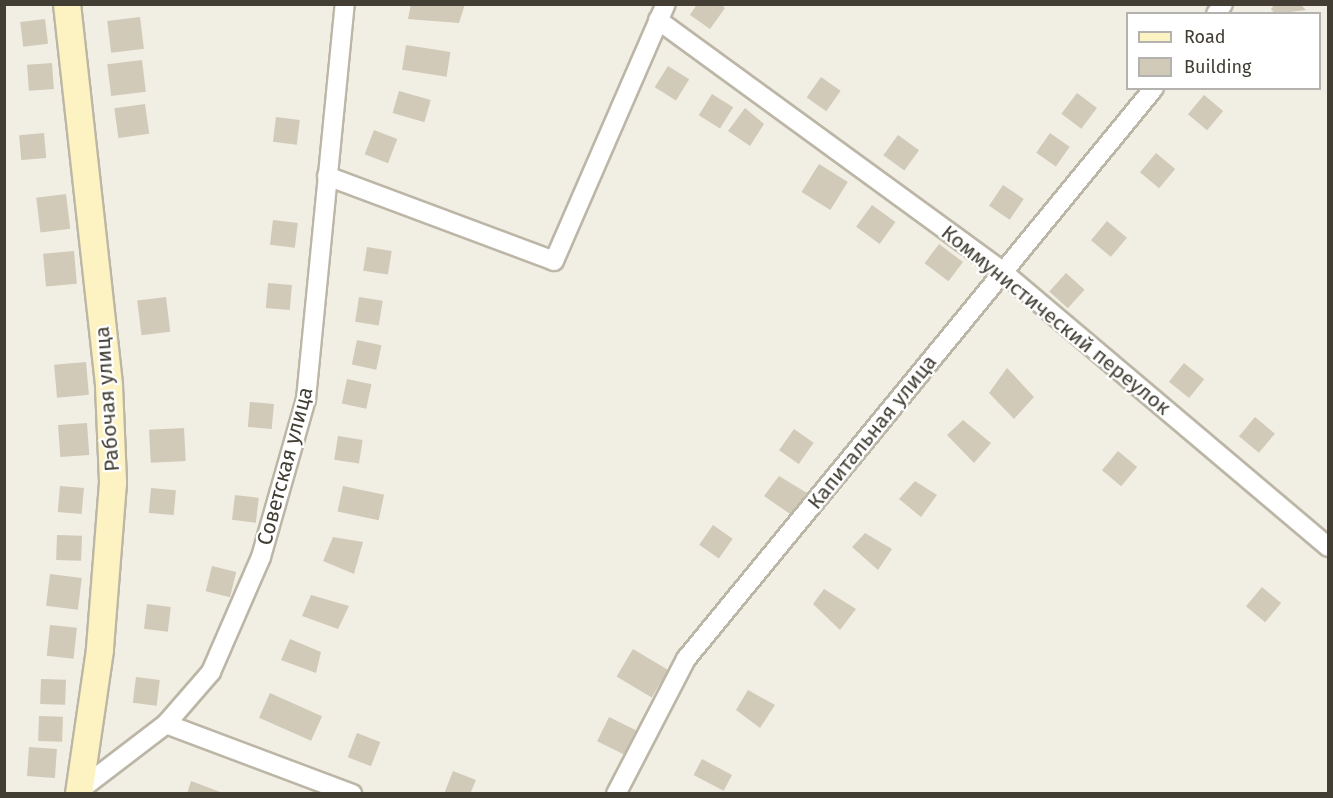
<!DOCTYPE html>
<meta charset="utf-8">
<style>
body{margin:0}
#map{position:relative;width:1333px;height:798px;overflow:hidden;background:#f1eee3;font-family:"Fira Sans",sans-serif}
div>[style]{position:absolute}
.building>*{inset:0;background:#d2cab9;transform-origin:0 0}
.roads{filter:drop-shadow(2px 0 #bcb6a6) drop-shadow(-2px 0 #bcb6a6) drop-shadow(0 2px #bcb6a6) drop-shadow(0 -2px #bcb6a6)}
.street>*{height:18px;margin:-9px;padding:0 9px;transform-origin:9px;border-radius:9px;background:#fff}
.secondary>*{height:26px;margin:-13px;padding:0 13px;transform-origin:13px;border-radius:13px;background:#fcf2c2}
span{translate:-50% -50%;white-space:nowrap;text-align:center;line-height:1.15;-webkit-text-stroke:4.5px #fff;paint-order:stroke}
.street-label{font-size:21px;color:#423e34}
.frame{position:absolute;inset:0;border:6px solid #423e34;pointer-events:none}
.legend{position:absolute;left:1126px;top:12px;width:195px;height:78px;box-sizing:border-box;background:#fff;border:2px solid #b3b2ae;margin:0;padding:8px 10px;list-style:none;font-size:18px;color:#423e34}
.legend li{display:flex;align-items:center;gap:12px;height:30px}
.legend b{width:30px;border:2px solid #b3b2ae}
</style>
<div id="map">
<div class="building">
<div style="clip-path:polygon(411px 4px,465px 4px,459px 23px,408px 19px)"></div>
<div style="clip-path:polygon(697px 4px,720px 4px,725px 8px,710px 29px,690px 15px)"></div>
<div style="clip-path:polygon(1275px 4px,1300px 4px,1306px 10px,1275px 14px,1271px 9px)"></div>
<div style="left:140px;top:17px;width:32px;height:33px;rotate:83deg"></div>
<div style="left:45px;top:19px;width:25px;height:25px;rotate:83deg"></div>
<div style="left:406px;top:45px;width:45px;height:25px;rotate:9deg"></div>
<div style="left:142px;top:60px;width:32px;height:35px;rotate:83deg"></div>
<div style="left:52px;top:63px;width:26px;height:25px;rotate:86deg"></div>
<div style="left:668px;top:66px;width:25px;height:25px;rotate:32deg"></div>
<div style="left:821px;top:77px;width:24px;height:25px;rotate:35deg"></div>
<div style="left:399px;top:91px;width:33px;height:23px;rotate:16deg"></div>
<div style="left:1077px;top:93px;width:25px;height:26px;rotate:37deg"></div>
<div style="left:712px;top:94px;width:25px;height:25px;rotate:32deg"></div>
<div style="left:1204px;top:95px;width:25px;height:25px;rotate:40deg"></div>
<div style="left:145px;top:104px;width:30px;height:31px;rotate:82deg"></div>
<div style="clip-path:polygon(745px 108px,764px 124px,750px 146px,728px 131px)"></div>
<div style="left:276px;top:117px;width:24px;height:25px;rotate:7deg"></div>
<div style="left:374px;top:130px;width:25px;height:26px;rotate:21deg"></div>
<div style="left:44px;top:133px;width:25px;height:25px;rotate:85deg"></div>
<div style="left:1050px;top:133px;width:24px;height:24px;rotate:35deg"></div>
<div style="left:898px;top:135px;width:26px;height:25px;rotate:36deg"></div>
<div style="left:1156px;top:153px;width:25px;height:25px;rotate:40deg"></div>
<div style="left:819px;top:164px;width:34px;height:33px;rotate:32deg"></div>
<div style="left:1003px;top:185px;width:25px;height:25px;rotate:34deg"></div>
<div style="left:66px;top:194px;width:35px;height:30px;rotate:83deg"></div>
<div style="left:872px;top:205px;width:29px;height:27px;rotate:36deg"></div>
<div style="left:273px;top:220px;width:25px;height:25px;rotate:7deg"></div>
<div style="left:1107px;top:221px;width:26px;height:25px;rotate:40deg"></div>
<div style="left:939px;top:244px;width:30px;height:24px;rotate:37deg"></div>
<div style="left:367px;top:247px;width:25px;height:24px;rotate:9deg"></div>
<div style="left:74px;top:251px;width:33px;height:31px;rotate:85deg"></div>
<div style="left:1066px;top:273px;width:25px;height:25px;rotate:42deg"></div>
<div style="left:268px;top:283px;width:24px;height:25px;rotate:5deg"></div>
<div style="left:166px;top:297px;width:35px;height:29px;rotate:83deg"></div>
<div style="left:359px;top:297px;width:24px;height:25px;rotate:9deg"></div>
<div style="left:357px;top:340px;width:25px;height:25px;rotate:12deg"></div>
<div style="left:86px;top:362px;width:33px;height:32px;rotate:85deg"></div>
<div style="left:1184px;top:363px;width:26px;height:24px;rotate:39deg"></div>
<div style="clip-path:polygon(1007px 368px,1034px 397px,1014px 419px,989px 393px)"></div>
<div style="left:347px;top:379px;width:25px;height:25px;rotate:12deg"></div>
<div style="left:250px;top:402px;width:24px;height:25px;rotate:5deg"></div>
<div style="left:1255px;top:417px;width:26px;height:25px;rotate:40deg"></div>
<div style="clip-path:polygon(963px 420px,991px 443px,974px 463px,947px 435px)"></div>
<div style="left:87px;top:423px;width:32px;height:29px;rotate:86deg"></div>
<div style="left:184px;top:428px;width:33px;height:35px;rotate:87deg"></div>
<div style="left:794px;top:429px;width:24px;height:26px;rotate:35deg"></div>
<div style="left:338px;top:436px;width:25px;height:24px;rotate:9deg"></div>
<div style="left:1118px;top:451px;width:25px;height:25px;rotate:40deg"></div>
<div style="clip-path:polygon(779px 476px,807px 493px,790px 514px,764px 496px)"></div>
<div style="clip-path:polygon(915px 481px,937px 495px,921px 517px,899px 499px)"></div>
<div style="left:60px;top:486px;width:24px;height:26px;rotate:5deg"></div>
<div style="left:343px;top:486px;width:42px;height:26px;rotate:12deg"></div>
<div style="left:151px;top:488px;width:25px;height:25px;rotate:5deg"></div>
<div style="left:235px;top:495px;width:24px;height:25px;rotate:7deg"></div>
<div style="left:713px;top:525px;width:24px;height:24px;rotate:35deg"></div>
<div style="clip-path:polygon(865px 533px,892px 549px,878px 570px,852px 547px)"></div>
<div style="left:57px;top:535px;width:25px;height:25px;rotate:2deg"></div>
<div style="clip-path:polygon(333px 537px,363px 542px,354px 574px,323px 561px)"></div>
<div style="left:212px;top:566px;width:25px;height:26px;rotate:14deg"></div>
<div style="left:50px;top:574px;width:32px;height:32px;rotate:7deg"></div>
<div style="left:1262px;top:587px;width:25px;height:25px;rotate:40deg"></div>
<div style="clip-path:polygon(824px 589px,856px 609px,840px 630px,813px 604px)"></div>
<div style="clip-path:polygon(311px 595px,349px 606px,338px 629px,302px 616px)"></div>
<div style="left:147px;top:604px;width:24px;height:25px;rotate:7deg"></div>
<div style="left:50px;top:625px;width:27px;height:31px;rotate:6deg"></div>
<div style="clip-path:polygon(290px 639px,321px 652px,316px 673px,281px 660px)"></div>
<div style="left:633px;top:649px;width:41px;height:32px;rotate:31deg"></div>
<div style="left:136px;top:677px;width:24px;height:26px;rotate:7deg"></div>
<div style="left:41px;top:679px;width:25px;height:25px;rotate:2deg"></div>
<div style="clip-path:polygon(748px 690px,775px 705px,760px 728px,736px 710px)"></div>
<div style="left:270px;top:693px;width:57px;height:27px;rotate:24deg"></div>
<div style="left:39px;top:716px;width:24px;height:25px;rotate:2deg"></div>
<div style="left:609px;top:717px;width:30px;height:27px;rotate:26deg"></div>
<div style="left:357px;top:733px;width:25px;height:26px;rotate:21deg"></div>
<div style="left:29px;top:747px;width:28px;height:29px;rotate:4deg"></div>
<div style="left:702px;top:759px;width:34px;height:18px;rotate:28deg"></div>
<div style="clip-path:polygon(453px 771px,476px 780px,470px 794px,444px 794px)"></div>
<div style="clip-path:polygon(191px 781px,223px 793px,223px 794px,187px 794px)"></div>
</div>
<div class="roads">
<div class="street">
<div style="left:1216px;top:14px;width:12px;rotate:-55deg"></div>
<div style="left:658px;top:20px;width:427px;rotate:36.1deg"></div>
<div style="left:1003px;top:272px;width:426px;rotate:40.2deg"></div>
<div style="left:327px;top:176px;width:242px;rotate:20.5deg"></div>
<div style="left:554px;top:261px;width:280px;rotate:-66.5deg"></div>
<div style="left:166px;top:724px;width:199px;rotate:20.6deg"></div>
<div style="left:81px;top:789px;width:107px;rotate:-37.4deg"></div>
<div style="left:166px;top:724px;width:69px;rotate:-49.1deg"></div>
<div style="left:211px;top:672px;width:125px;rotate:-66.5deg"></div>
<div style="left:261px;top:557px;width:164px;rotate:-74.1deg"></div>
<div style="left:306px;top:399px;width:397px;rotate:-84.4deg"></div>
<div style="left:616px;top:794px;width:152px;rotate:-62.6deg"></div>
<div style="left:686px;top:659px;width:738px;rotate:-50.66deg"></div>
</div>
<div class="secondary">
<div style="left:67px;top:4px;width:384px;rotate:83.7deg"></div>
<div style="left:109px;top:386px;width:97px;rotate:87.6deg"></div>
<div style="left:113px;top:483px;width:168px;rotate:94.5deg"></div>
<div style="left:100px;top:650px;width:146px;rotate:98.3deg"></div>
</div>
</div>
<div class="street-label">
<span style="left:1056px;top:320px;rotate:39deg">Коммунистический переулок</span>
<span style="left:107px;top:399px;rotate:-94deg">Рабочая улица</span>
<span style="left:872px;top:432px;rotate:-51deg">Капитальная улица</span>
<span style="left:285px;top:466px;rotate:-75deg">Советская улица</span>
</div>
<div class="frame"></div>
<ul class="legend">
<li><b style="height:8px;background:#fcf2c2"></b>Road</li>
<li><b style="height:16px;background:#d2cab9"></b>Building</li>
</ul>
</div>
